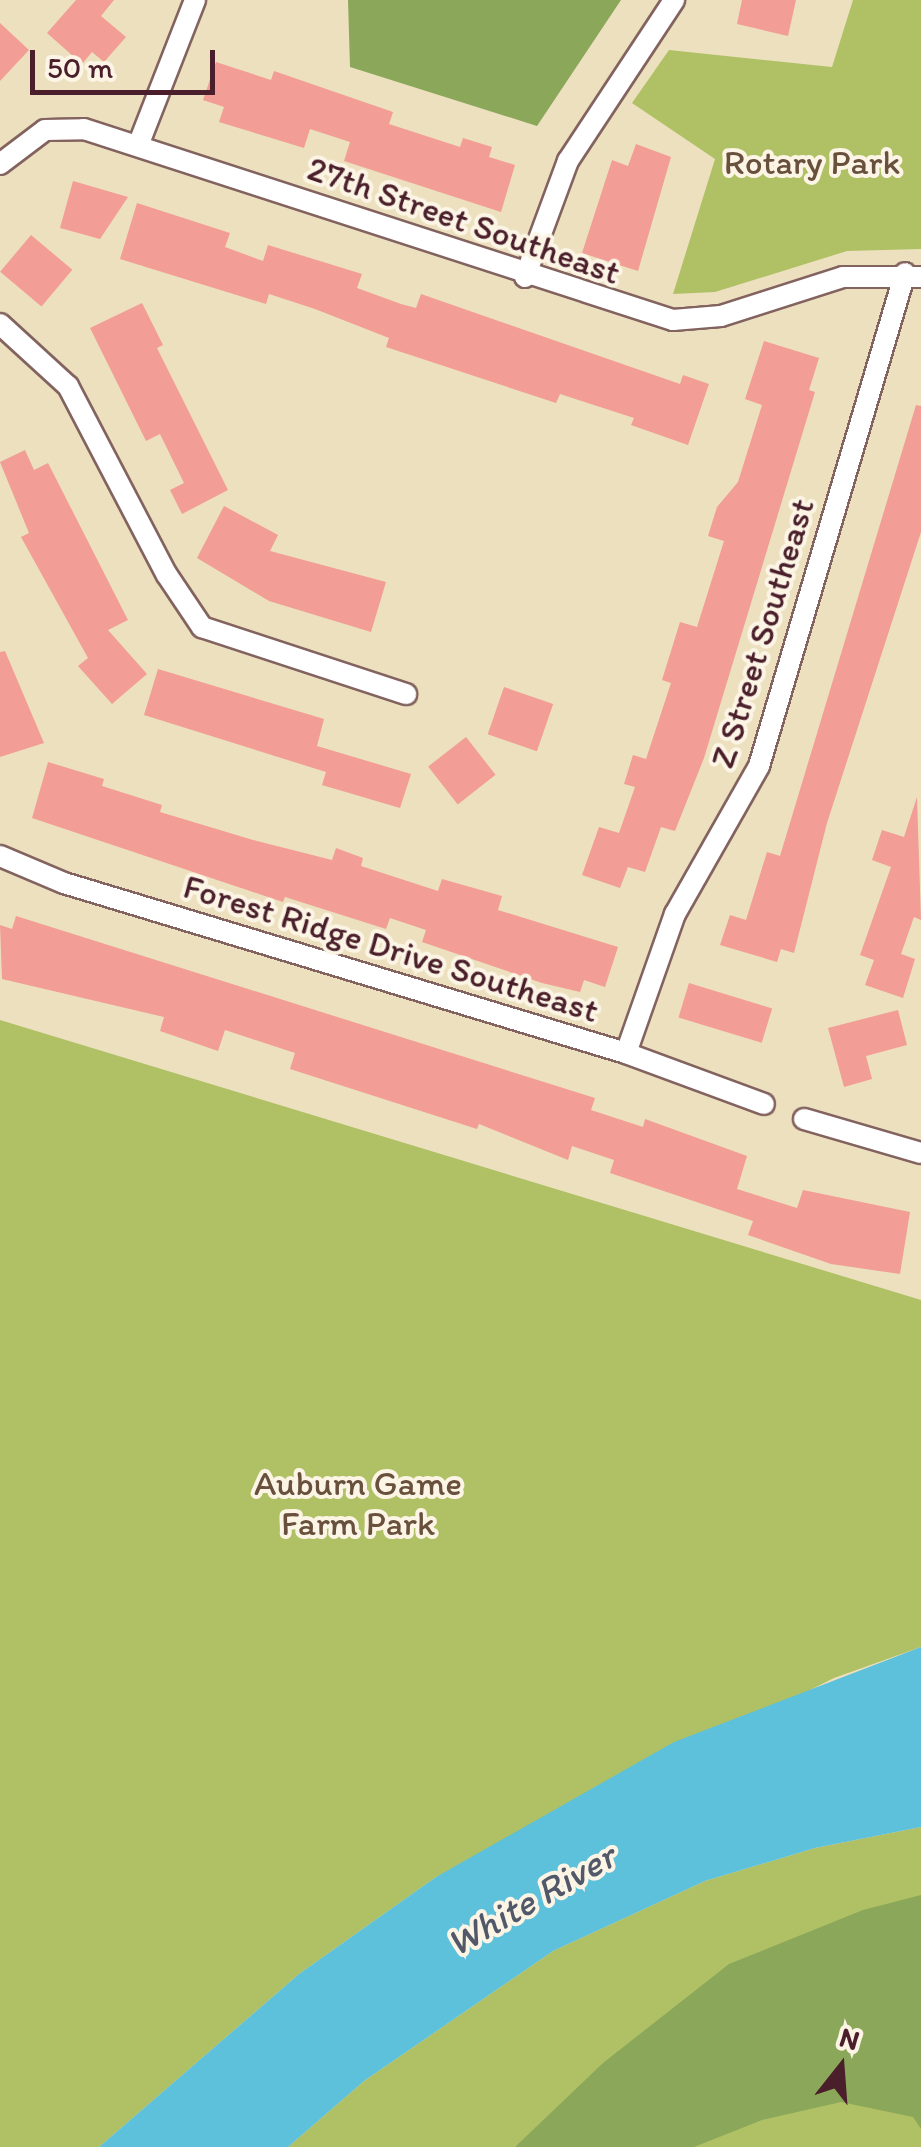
<!DOCTYPE html>
<style>
body{margin:0}
#map{position:relative;width:921px;height:2147px;overflow:hidden;background:#ece0bf;font-family:Itim,sans-serif}
div>[style]{position:absolute}
.green>*{inset:0;background:#afc164}
.forest>*{inset:0;background:#8ba75a}
.water>*{inset:0;background:#5dc1db}
.building>*{inset:0;background:#f29d95;transform-origin:0 0}
.roads{filter:drop-shadow(2px 0 #83635f) drop-shadow(-2px 0 #83635f) drop-shadow(0 2px #83635f) drop-shadow(0 -2px #83635f)}
.minor>*{height:20px;margin:-10px;padding:0 10px;transform-origin:10px;border-radius:10px;background:#fff}
span{translate:-50% -50%;white-space:nowrap;text-align:center;line-height:1.15;-webkit-text-stroke:8px #fcf5e5;paint-order:stroke}
.park-label{font-size:35px;color:#68503c}
.street-label{font-size:35px;color:#4a1f2b}
.water-label{font-size:38px;color:#515869;font-style:italic}
.north{position:absolute;left:791px;top:2017px;width:100px;height:100px;-webkit-text-stroke:8px #fcf5e5;paint-order:stroke;rotate:17deg;font-size:28px;font-weight:700;line-height:40px;text-align:center;color:#4a1f2b}
.north::after{content:'';display:block;margin:auto;width:35px;height:45px;background:#4a1f2b;clip-path:polygon(50% 0,100% 100%,50% 72%,0 100%)}
.scale{position:absolute;left:30px;top:50px;width:185px;height:45px;box-sizing:border-box;border:5px solid #4a1f2b;border-top:0;padding-left:12px;font-size:30px;line-height:35px;white-space:nowrap;color:#4a1f2b;-webkit-text-stroke:8px #fcf5e5;paint-order:stroke}
</style>
<div id="map">
<div class="green">
<div style="clip-path:polygon(853px 0,921px 0,921px 249px,847px 251px,715px 292px,673px 294px,715px 159px,632px 103px,669px 50px,832px 67px)"></div>
<div style="clip-path:polygon(0 1020px,921px 1300px,921px 1647px,834px 1678px,436px 1877px,299px 1974px,99px 2147px,0 2147px)"></div>
<div style="clip-path:polygon(921px 1827px,921px 2147px,288px 2147px,364px 2081px,553px 1951px,705px 1881px,815px 1848px)"></div>
</div>
<div class="forest">
<div style="clip-path:polygon(348px 0,621px 0,537px 126px,350px 67px)"></div>
<div style="clip-path:polygon(921px 1895px,921px 2129px,913px 2117px,841px 2102px,762px 2120px,694px 2147px,515px 2147px,603px 2063px,729px 1964px,863px 1910px)"></div>
</div>
<div class="water">
<div style="clip-path:polygon(921px 1647px,921px 1827px,815px 1848px,705px 1881px,553px 1951px,364px 2081px,288px 2147px,99px 2147px,299px 1974px,436px 1877px,674px 1742px)"></div>
</div>
<div class="building">
<div style="clip-path:polygon(76px 0,114px 0,101px 16px,126px 37px,104px 62px,92px 52px,82px 64px,47px 33px)"></div>
<div style="clip-path:polygon(742px 0,796px 0,788px 36px,737px 24px)"></div>
<div style="clip-path:polygon(0 23px,29px 50px,0 81px)"></div>
<div style="clip-path:polygon(216px 62px,271px 80px,274px 71px,393px 112px,389px 124px,460px 147px,463px 138px,492px 147px,489px 157px,515px 165px,501px 212px,344px 161px,350px 142px,310px 129px,304px 148px,219px 122px,224px 107px,203px 100px)"></div>
<div style="clip-path:polygon(636px 144px,671px 157px,638px 271px,582px 253px,612px 160px,628px 166px)"></div>
<div style="clip-path:polygon(73px 181px,128px 197px,100px 239px,60px 228px)"></div>
<div style="clip-path:polygon(137px 203px,230px 233px,225px 247px,263px 261px,268px 245px,362px 274px,357px 288px,401px 304px,416px 308px,421px 294px,680px 384px,683px 375px,709px 384px,688px 445px,631px 425px,634px 418px,560px 394px,556px 403px,386px 347px,389px 338px,315px 309px,269px 294px,266px 304px,120px 259px)"></div>
<div style="left:31px;top:235px;width:54px;height:48px;rotate:40deg"></div>
<div style="clip-path:polygon(142px 303px,163px 345px,157px 348px,228px 490px,182px 514px,170px 490px,184px 483px,160px 434px,146px 441px,90px 328px)"></div>
<div style="clip-path:polygon(764px 341px,819px 358px,809px 390px,815px 392px,704px 758px,675px 831px,661px 827px,645px 872px,628px 867px,620px 888px,582px 875px,599px 827px,619px 833px,635px 787px,624px 784px,633px 755px,646px 759px,671px 683px,662px 680px,680px 622px,697px 627px,724px 541px,708px 536px,717px 507px,738px 482px,762px 405px,745px 399px)"></div>
<div style="clip-path:polygon(916px 405px,921px 406px,921px 532px,827px 823px,794px 953px,781px 949px,777px 962px,720px 945px,730px 915px,746px 920px,767px 852px,780px 856px)"></div>
<div style="clip-path:polygon(25px 450px,34px 470px,48px 463px,128px 620px,108px 630px,147px 674px,112px 704px,78px 666px,88px 658px,21px 537px,29px 533px,0 462px)"></div>
<div style="clip-path:polygon(224px 506px,278px 535px,270px 551px,386px 582px,371px 632px,269px 601px,197px 558px)"></div>
<div style="clip-path:polygon(5px 651px,44px 743px,0 757px,0 652px)"></div>
<div style="clip-path:polygon(158px 669px,324px 719px,317px 746px,411px 774px,400px 808px,322px 785px,326px 772px,144px 715px)"></div>
<div style="left:504px;top:687px;width:52px;height:50px;rotate:19deg"></div>
<div style="left:466px;top:737px;width:48px;height:48px;rotate:52deg"></div>
<div style="clip-path:polygon(48px 762px,104px 779px,102px 786px,162px 805px,160px 812px,253px 840px,332px 860px,336px 848px,363px 858px,361px 866px,438px 891px,442px 879px,502px 896px,498px 910px,618px 947px,605px 987px,584px 980px,580px 992px,542px 983px,422px 942px,426px 930px,390px 918px,386px 929px,285px 897px,283px 902px,32px 818px)"></div>
<div style="clip-path:polygon(917px 797px,921px 920px,914px 917px,901px 954px,915px 959px,903px 998px,865px 985px,874px 960px,860px 955px,891px 867px,872px 860px,882px 830px,904px 837px)"></div>
<div style="clip-path:polygon(16px 916px,595px 1098px,591px 1110px,643px 1127px,645px 1119px,747px 1156px,737px 1189px,797px 1208px,803px 1190px,910px 1212px,900px 1274px,831px 1264px,748px 1235px,753px 1221px,610px 1173px,614px 1160px,572px 1146px,568px 1160px,479px 1124px,477px 1129px,290px 1069px,295px 1053px,225px 1030px,218px 1051px,160px 1031px,164px 1017px,2px 979px,0 925px,12px 929px)"></div>
<div style="left:689px;top:983px;width:87px;height:36px;rotate:17deg"></div>
<div style="clip-path:polygon(898px 1010px,907px 1045px,866px 1056px,872px 1079px,844px 1087px,828px 1028px)"></div>
</div>
<div class="roads">
<div class="minor">
<div style="left:139px;top:143px;width:154px;rotate:-68.6deg"></div>
<div style="left:0;top:164px;width:56px;rotate:-37.1deg"></div>
<div style="left:45px;top:130px;width:39px;rotate:-1deg"></div>
<div style="left:84px;top:129px;width:619px;rotate:17.97deg"></div>
<div style="left:673px;top:320px;width:48px;rotate:-4.8deg"></div>
<div style="left:721px;top:316px;width:128px;rotate:-17.7deg"></div>
<div style="left:843px;top:277px;width:78px"></div>
<div style="left:525px;top:277px;width:124px;rotate:-69.7deg"></div>
<div style="left:568px;top:161px;width:193px;rotate:-56.6deg"></div>
<div style="left:0;top:324px;width:92px;rotate:42.4deg"></div>
<div style="left:68px;top:386px;width:213px;rotate:62.4deg"></div>
<div style="left:167px;top:575px;width:63px;rotate:56.1deg"></div>
<div style="left:202px;top:627px;width:215px;rotate:18.2deg"></div>
<div style="left:0;top:856px;width:69px;rotate:22.9deg"></div>
<div style="left:64px;top:883px;width:587px;rotate:16.83deg"></div>
<div style="left:626px;top:1053px;width:147px;rotate:20.3deg"></div>
<div style="left:626px;top:1053px;width:147px;rotate:-70.6deg"></div>
<div style="left:675px;top:914px;width:170px;rotate:-60.4deg"></div>
<div style="left:759px;top:766px;width:514px;rotate:-73.5deg"></div>
<div style="left:804px;top:1119px;width:122px;rotate:16.2deg"></div>
</div>
</div>
<div class="park-label">
<span style="left:812px;top:162px">Rotary Park</span>
<span style="left:358px;top:1503px">Auburn Game<br>Farm Park</span>
</div>
<div class="street-label">
<span style="left:464px;top:220px;rotate:19deg">27th Street Southeast</span>
<span style="left:762px;top:633px;rotate:-73deg">Z Street Southeast</span>
<span style="left:391px;top:948px;rotate:17deg">Forest Ridge Drive Southeast</span>
</div>
<div class="water-label">
<span style="left:531px;top:1900px;rotate:-30deg">White River</span>
</div>
<div class="north">N</div>
<div class="scale">50 m</div>
</div>
